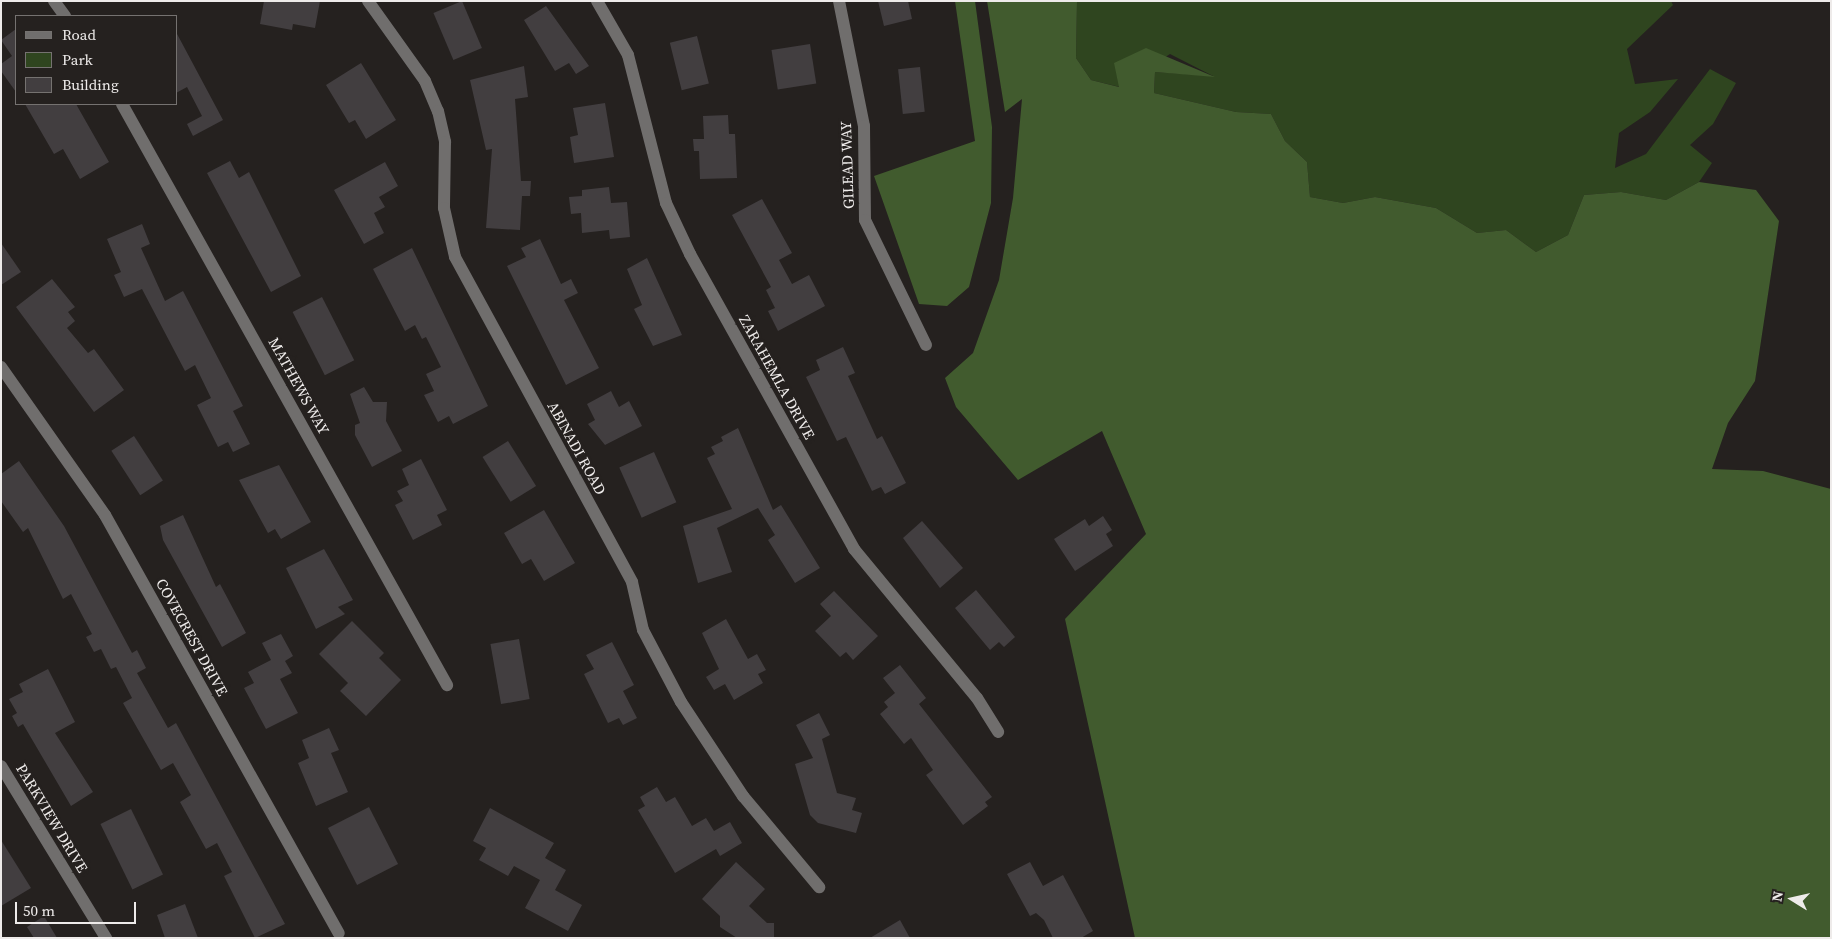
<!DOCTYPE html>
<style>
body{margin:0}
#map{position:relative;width:1832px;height:939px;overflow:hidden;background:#25211f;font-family:"Source Serif 4",serif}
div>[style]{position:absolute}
.green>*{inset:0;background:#2f451f}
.forest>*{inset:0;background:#415b2e}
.building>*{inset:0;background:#423e40;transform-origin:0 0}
.minor>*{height:12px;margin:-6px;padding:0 6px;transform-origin:6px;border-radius:6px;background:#706e6d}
span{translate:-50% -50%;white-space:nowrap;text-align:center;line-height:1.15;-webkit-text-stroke:5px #25211f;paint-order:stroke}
.street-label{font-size:15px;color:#eeebea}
.frame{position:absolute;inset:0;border:2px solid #eeebea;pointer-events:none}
.legend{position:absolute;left:15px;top:15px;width:162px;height:90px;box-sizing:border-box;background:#25211f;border:1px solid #757270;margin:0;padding:6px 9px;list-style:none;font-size:15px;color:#eeebea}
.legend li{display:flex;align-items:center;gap:10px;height:25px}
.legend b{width:25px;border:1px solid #757270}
.north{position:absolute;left:1767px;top:874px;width:50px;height:50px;-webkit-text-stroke:4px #25211f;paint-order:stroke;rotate:280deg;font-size:14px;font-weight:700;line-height:20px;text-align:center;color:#eeebea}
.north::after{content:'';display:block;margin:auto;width:18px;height:22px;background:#eeebea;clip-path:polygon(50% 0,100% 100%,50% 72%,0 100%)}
.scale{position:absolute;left:15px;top:902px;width:121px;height:22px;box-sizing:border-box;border:2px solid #eeebea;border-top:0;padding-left:6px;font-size:15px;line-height:18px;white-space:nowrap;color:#eeebea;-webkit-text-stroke:4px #25211f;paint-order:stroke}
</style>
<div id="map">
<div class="green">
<div style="clip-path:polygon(1077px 1px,1671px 1px,1673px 5px,1627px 49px,1635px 84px,1678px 79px,1650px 112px,1619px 133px,1615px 168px,1646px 154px,1710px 69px,1736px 83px,1713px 124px,1690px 145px,1712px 163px,1699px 182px,1666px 200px,1621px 192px,1584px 195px,1568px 235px,1536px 252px,1506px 230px,1477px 233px,1436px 208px,1375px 197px,1343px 203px,1310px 197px,1307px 162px,1285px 141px,1271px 114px,1236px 112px,1154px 93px,1155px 72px,1213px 76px,1170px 54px,1120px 87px,1091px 80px,1076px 58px)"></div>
</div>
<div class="forest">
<div style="clip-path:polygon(955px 1px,975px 1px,992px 127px,991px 203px,969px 287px,947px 306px,919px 304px,874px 176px,975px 141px)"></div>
<div style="clip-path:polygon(987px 1px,1077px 1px,1076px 58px,1091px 80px,1119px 87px,1114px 63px,1146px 48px,1215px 77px,1155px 72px,1154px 93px,1236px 112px,1271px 114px,1285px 141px,1307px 162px,1310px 197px,1343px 203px,1375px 197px,1436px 208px,1477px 233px,1506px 230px,1536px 252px,1568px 235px,1584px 195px,1621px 192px,1666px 200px,1699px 182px,1756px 190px,1779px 221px,1755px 381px,1728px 423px,1712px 469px,1763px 471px,1831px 489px,1831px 938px,1135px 938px,1065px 619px,1146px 534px,1102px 431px,1018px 480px,956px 407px,945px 378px,973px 353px,999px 280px,1013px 198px,1022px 99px,1005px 112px)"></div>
</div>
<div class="building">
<div style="clip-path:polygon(264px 1px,320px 1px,315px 28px,293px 24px,292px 30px,260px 24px)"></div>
<div style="left:462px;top:1px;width:51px;height:31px;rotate:67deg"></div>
<div style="clip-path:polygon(878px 1px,908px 1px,912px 19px,884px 26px)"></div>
<div style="clip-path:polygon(546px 6px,589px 66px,576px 74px,569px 63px,555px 71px,524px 20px)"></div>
<div style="clip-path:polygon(16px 29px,16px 92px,1px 71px,1px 64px,12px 56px,1px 40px)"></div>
<div style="clip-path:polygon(176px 32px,223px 120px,193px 136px,187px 124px,202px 116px,187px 87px,176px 93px)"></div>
<div style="left:697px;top:36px;width:49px;height:28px;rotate:76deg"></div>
<div style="left:810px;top:44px;width:40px;height:39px;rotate:81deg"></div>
<div style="clip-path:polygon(361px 63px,396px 120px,366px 139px,355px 120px,349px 123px,326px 85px)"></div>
<div style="clip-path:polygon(524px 66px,528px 97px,515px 99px,521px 181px,531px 181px,530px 196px,522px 196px,520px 230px,486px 228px,492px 149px,486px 150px,470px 80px)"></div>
<div style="left:920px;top:67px;width:45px;height:22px;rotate:84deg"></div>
<div style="clip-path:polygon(605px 103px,614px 157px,574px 163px,570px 137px,578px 135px,573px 108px)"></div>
<div style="clip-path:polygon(25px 104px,76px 104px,109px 162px,80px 179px,63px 149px,54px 154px)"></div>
<div style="clip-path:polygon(728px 115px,729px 134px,735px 134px,737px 178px,700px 179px,699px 151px,694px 151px,693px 139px,704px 139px,703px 116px)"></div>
<div style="clip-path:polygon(230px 161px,239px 178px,249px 172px,301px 276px,271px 292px,207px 173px)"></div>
<div style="clip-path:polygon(385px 162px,398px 186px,379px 197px,385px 207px,374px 213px,384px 233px,364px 244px,334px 190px)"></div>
<div style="clip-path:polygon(609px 187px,611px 203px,627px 202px,630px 237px,610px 239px,609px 230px,582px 233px,581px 213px,571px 214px,569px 197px,582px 196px,582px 190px)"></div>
<div style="clip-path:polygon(762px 199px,792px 253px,779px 260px,792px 284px,809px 275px,825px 306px,778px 331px,768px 311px,775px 308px,766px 290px,771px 287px,732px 215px)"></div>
<div style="clip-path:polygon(142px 224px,150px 244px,141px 248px,165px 301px,183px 291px,243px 406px,233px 411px,250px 444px,233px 452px,228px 442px,218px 447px,197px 405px,211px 398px,195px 365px,185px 371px,142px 289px,124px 297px,114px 275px,121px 272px,107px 239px)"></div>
<div style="clip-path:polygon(540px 239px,561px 284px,571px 279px,578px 293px,564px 300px,599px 368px,566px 385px,507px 266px,526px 257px,521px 248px)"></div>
<div style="clip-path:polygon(1px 243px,21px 272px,1px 285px)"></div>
<div style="clip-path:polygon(412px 248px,488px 406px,453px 424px,449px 416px,438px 422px,424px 395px,434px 391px,426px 374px,441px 367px,426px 337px,422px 339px,415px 325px,405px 331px,373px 269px)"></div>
<div style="clip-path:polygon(647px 258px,682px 335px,653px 346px,634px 309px,642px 305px,627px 269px)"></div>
<div style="clip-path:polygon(52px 279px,75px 307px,68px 312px,75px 321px,67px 328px,88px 353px,94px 349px,124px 390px,94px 412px,16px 307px)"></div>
<div style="left:322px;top:297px;width:71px;height:33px;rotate:63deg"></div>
<div style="clip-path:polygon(843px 347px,855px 373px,848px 376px,877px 439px,882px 436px,906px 483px,885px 494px,881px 487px,872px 491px,846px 437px,837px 441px,806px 377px,820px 370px,816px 360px)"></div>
<div style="clip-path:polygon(364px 387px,373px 402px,387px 402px,386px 421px,402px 451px,372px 467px,355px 435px,355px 425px,360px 423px,350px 394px)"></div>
<div style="clip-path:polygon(611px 391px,619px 407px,629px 401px,642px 426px,605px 445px,588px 424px,595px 420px,587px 404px)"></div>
<div style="clip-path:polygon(738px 428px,773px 510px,781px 505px,820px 568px,795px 583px,768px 540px,775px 535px,758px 508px,717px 528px,732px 572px,698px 583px,683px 526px,732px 509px,707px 458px,715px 454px,711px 447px,723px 441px,721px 437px)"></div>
<div style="left:134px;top:436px;width:53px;height:27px;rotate:57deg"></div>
<div style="left:508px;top:441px;width:53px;height:30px;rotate:58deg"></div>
<div style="left:654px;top:452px;width:55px;height:38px;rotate:66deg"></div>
<div style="clip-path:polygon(421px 459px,447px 510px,437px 515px,442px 525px,413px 540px,395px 505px,403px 501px,397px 491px,409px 485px,402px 469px)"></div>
<div style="clip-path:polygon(19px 461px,64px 526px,132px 653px,137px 650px,146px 668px,137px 673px,168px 728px,176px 723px,285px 924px,255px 938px,224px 876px,232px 872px,217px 843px,206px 849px,180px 802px,191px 795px,173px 763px,161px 770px,123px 703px,132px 698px,116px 667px,111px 669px,101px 649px,94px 652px,86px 637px,92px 634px,71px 594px,63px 599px,28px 528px,23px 532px,1px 501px,1px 474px)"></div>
<div style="clip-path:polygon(279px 465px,311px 522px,281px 539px,275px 529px,268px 533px,239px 480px)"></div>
<div style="clip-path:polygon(544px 510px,575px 563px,544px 581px,531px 559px,522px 564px,504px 533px)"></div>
<div style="clip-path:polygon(183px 515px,216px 587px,220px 584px,246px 633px,222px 647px,163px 540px,160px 526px)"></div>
<div style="clip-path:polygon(1103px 516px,1112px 530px,1106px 534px,1113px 546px,1075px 571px,1054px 539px,1085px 519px,1089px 526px)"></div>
<div style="clip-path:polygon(922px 521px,963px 568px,940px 588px,903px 538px)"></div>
<div style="clip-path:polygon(324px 549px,353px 600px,338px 607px,345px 614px,316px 629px,286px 568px)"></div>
<div style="clip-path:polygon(976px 590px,1015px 637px,1004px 647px,999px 642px,990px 650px,955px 608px)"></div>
<div style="clip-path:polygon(834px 591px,878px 636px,853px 660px,846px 652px,840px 657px,815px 631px,831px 616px,820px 604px)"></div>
<div style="clip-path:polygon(726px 619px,748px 659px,757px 654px,766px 670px,758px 674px,763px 683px,734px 700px,725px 684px,714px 690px,706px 677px,719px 669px,702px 633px)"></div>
<div style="clip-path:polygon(352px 621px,384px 653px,379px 658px,401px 680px,366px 716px,340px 691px,348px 683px,319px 654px)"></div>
<div style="clip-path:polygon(281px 634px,293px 656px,285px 661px,292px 673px,280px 679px,298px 713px,266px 729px,244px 688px,254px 683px,248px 672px,271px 660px,262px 643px)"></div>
<div style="left:519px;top:639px;width:61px;height:29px;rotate:80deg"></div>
<div style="clip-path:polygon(612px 642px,634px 685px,623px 691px,637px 718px,623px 725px,619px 718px,608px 723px,584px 674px,594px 669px,586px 655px)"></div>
<div style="clip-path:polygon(900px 665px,926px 698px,919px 704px,992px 797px,985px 802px,988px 806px,963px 825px,926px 775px,933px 770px,911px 738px,904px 744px,880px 714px,888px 707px,884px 702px,895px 693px,883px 678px)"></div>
<div style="clip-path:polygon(48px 669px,75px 722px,55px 733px,93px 792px,71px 806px,23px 724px,18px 727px,12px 716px,17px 713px,9px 699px,23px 692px,19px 684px)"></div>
<div style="clip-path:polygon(819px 713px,830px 735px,822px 739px,837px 793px,856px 798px,852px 810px,862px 813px,856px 833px,818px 823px,810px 815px,795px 764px,813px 758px,796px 725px)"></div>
<div style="clip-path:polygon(329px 728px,339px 750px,331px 753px,348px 792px,316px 806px,298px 763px,309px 758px,302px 740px)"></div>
<div style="clip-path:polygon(657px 787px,666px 802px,675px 797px,692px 826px,706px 818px,714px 831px,730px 822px,742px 843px,720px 856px,716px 849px,675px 873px,638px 810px,645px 806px,640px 797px)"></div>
<div style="left:369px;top:807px;width:64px;height:46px;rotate:63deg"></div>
<div style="clip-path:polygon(490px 808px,554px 843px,545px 858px,566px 870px,555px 890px,582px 905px,568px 931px,525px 908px,540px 880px,514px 866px,508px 876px,479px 860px,486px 848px,473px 841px)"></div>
<div style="left:131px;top:809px;width:73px;height:34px;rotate:64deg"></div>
<div style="clip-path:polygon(1px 840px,31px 888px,1px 906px)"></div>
<div style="clip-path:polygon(736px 862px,765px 889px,749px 906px,767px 923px,774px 923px,774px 938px,737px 938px,720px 927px,720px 916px,702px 899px)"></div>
<div style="clip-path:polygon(1030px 862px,1043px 886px,1063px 875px,1093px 931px,1081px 938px,1053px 938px,1044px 920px,1036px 913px,1030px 916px,1007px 874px)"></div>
<div style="clip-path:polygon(185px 904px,198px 938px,165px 938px,157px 915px)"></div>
<div style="clip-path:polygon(44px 916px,57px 938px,34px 938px,27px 927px)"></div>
<div style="clip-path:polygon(900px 920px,910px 938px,870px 938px)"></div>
</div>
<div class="minor">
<div style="left:54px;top:1px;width:19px;rotate:54deg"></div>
<div style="left:368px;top:1px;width:98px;rotate:54.5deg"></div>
<div style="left:425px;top:81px;width:33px;rotate:67deg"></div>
<div style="left:438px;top:111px;width:32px;rotate:77deg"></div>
<div style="left:445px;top:142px;width:66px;rotate:90.9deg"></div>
<div style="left:444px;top:208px;width:50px;rotate:77.3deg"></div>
<div style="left:455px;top:257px;width:370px;rotate:61.4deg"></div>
<div style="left:632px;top:582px;width:49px;rotate:77.1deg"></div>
<div style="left:643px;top:630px;width:81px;rotate:62.2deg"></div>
<div style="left:681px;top:702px;width:113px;rotate:56.6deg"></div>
<div style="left:743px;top:796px;width:119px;rotate:50.1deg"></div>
<div style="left:597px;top:1px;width:62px;rotate:60.1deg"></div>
<div style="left:628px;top:55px;width:153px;rotate:75.6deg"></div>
<div style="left:666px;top:203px;width:56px;rotate:64.8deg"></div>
<div style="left:690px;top:254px;width:338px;rotate:60.9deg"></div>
<div style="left:854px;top:549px;width:193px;rotate:50.5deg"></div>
<div style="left:977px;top:698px;width:40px;rotate:58deg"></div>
<div style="left:839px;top:1px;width:127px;rotate:78.7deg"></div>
<div style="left:864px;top:126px;width:94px;rotate:89.4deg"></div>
<div style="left:865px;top:220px;width:139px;rotate:64deg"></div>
<div style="left:122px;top:104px;width:666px;rotate:60.78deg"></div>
<div style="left:1px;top:367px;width:181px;rotate:54.9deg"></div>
<div style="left:105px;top:515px;width:479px;rotate:60.8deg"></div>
<div style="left:1px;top:766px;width:202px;rotate:58.6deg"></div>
</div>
<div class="street-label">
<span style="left:847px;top:165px;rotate:-92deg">GILEAD WAY</span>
<span style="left:777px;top:377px;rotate:61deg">ZARAHEMLA DRIVE</span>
<span style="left:299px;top:386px;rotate:61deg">MATHEWS WAY</span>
<span style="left:577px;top:448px;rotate:61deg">ABINADI ROAD</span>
<span style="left:192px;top:637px;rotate:61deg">COVECREST DRIVE</span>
<span style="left:52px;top:818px;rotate:59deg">PARKVIEW DRIVE</span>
</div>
<div class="frame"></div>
<ul class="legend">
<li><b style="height:6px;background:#706e6d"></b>Road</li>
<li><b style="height:14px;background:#2f451f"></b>Park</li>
<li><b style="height:14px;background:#423e40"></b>Building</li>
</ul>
<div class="north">N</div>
<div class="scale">50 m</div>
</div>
